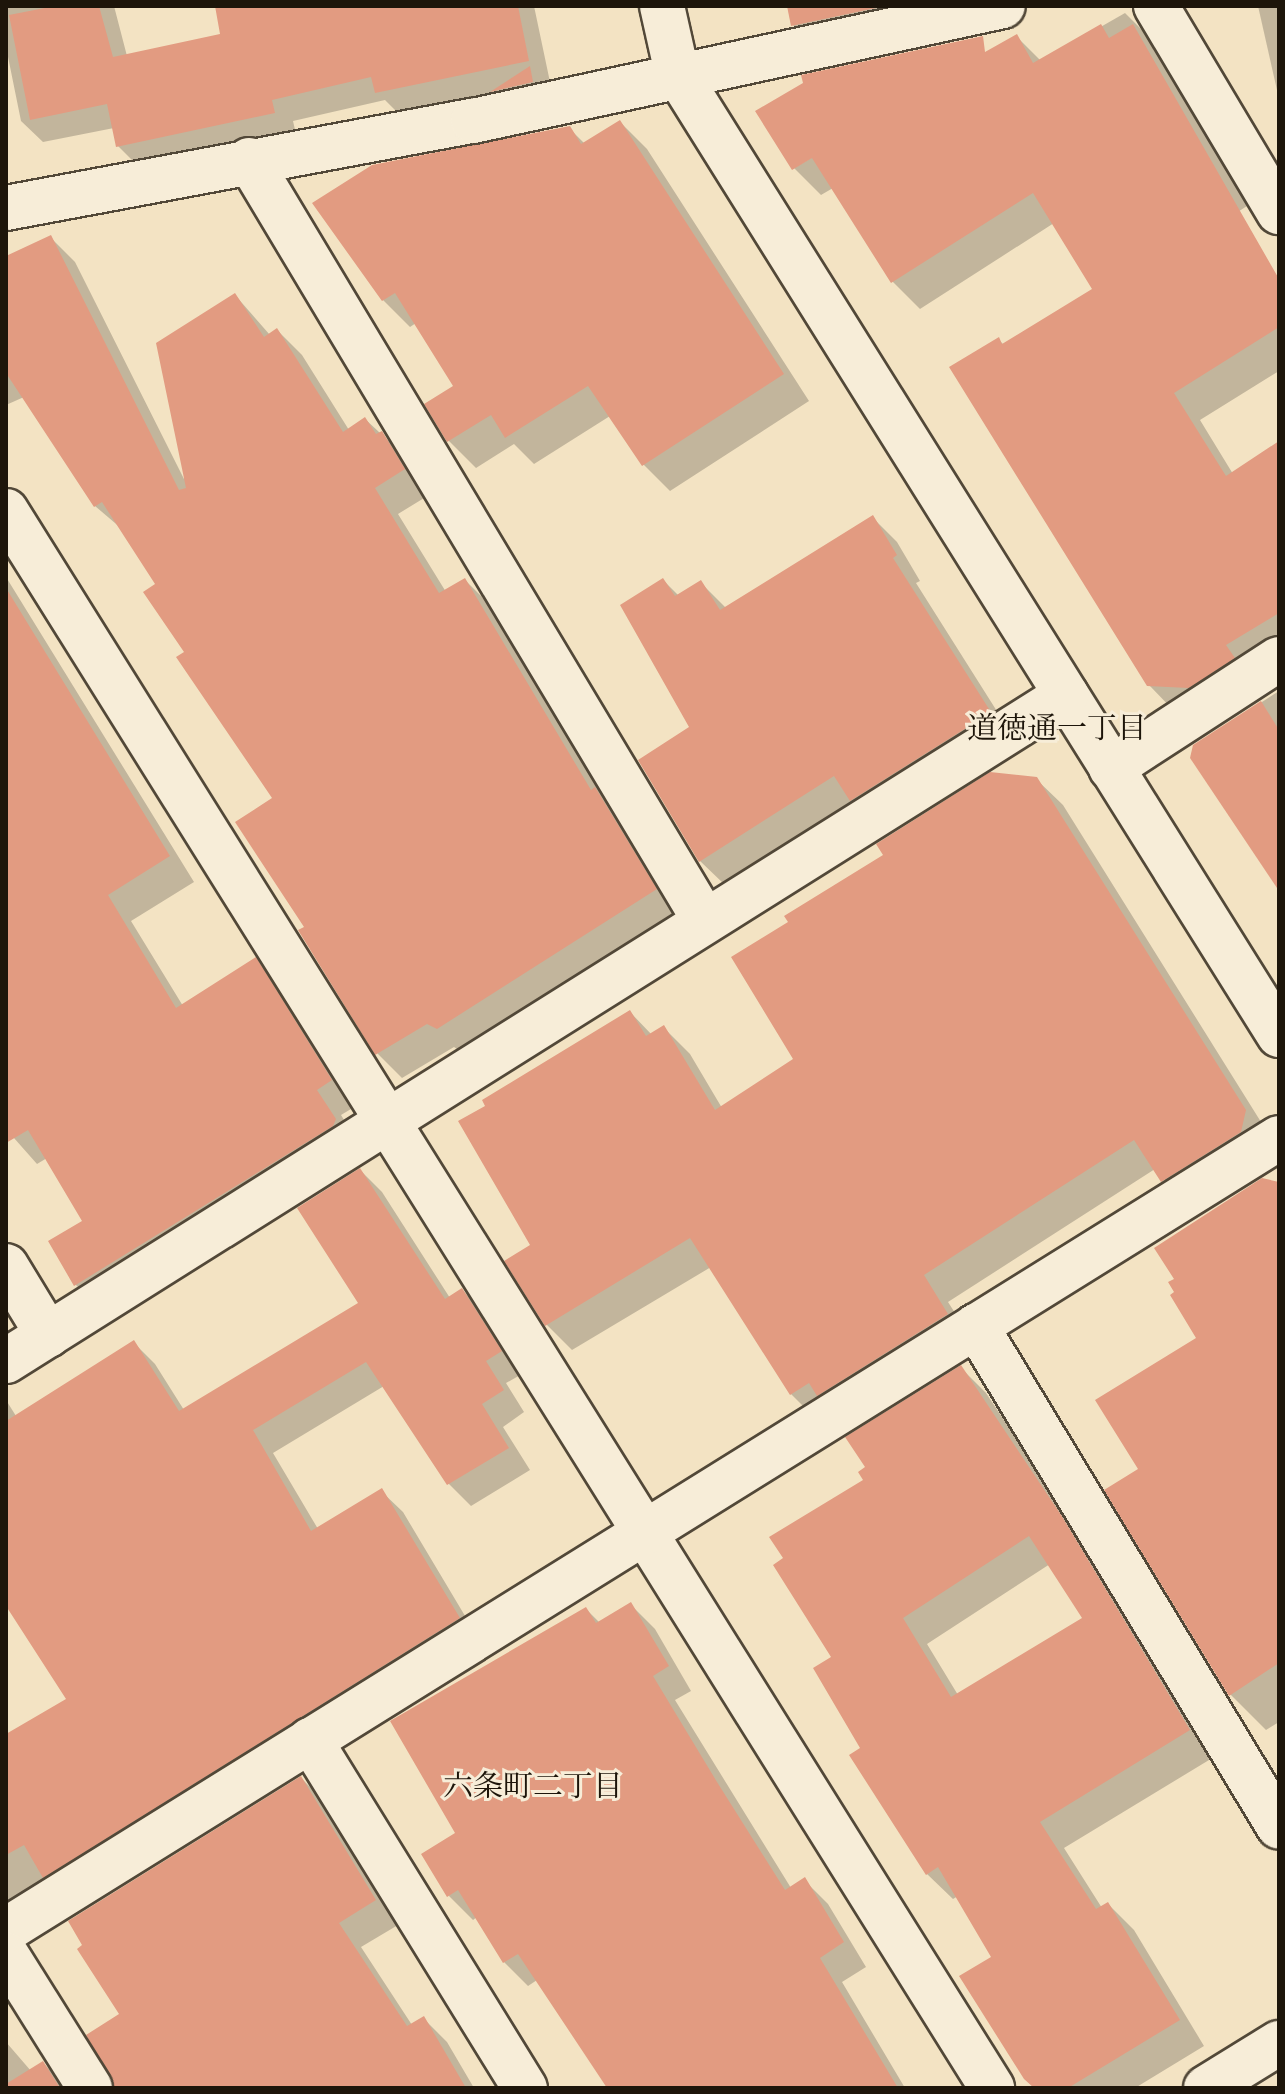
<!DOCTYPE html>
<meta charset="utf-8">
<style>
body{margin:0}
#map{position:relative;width:1285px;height:2094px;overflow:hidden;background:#f3e3c3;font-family:Vollkorn,"Noto Serif JP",serif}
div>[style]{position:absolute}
.shadow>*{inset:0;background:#0003}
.building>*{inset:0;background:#e29b81}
.roads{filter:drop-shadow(2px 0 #524838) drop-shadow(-2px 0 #524838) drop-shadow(0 2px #524838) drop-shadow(0 -2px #524838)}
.minor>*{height:44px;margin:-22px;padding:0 22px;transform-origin:22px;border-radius:22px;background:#f7edd8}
span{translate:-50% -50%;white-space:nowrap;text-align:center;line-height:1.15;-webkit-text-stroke:6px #f7edd8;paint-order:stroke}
.neighbourhood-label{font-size:30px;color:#1d150a}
.frame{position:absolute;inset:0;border:8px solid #1d150a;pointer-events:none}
</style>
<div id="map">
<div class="shadow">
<div style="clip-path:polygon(6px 6px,114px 6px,127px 56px,223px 36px,217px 6px,534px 6px,550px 82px,398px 113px,385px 100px,293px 121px,296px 134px,140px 168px,118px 146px,114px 128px,43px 142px,21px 121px,6px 47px)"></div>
<div style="clip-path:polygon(789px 6px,923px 6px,816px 49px,793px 25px)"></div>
<div style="clip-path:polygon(1258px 6px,1279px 6px,1279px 99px)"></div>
<div style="clip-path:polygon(1125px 13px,1152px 40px,1247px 206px,1230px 217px,1279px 292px,1279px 371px,1200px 420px,1233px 474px,1279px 444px,1279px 676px,1176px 713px,1149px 685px,998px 339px,1004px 345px,1095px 290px,1054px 223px,920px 309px,893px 282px,833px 188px,821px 195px,794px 168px,1017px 37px,1041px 61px)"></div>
<div style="clip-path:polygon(620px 122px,647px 149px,809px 401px,670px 491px,643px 464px,610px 416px,534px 464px,514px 444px,476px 468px,449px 441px,427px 404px,456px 386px,416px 323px,410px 327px,383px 300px,570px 129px,585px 144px)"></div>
<div style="clip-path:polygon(50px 237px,75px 262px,184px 479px,235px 295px,270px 335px,277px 330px,302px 355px,349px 430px,365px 419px,407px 458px,429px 495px,398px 514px,446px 592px,465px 580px,490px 605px,680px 915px,463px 1053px,454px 1047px,402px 1078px,377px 1053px,306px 927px,275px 798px,187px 652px,158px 585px,122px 529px,95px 506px,24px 397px,6px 405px,6px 259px)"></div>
<div style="clip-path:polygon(873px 518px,897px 542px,920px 581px,916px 583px,1012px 735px,725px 885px,700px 861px,692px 728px,663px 580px,679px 596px,701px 583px,726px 608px)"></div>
<div style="clip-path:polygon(6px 577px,194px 882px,131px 921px,183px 1006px,255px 960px,280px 985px,356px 1106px,341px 1115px,360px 1146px,101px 1310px,76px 1285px,50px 1242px,85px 1222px,47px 1158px,37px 1164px,6px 1129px)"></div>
<div style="clip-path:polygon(1279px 691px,1279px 876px,1194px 746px)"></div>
<div style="clip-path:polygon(1036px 779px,1063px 805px,1271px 1138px,1189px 1206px,1155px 1169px,948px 1302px,973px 1341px,817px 1420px,791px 1394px,711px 1267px,572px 1350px,546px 1324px,533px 1246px,630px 1012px,652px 1035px,664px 1028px,690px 1054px,722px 1108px,796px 1060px)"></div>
<div style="clip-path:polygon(360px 1170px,382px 1192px,450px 1298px,462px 1290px,484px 1312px,522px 1374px,506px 1383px,524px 1412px,503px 1427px,530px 1470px,471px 1506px,449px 1484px,384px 1386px,273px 1453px,318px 1529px,381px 1491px,403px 1512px,480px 1641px,6px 1917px,6px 1736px,69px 1700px,6px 1602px,6px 1400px,16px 1416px,133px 1342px,155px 1364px,184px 1410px,361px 1303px)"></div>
<div style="clip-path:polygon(1279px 1184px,1279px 1722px,1266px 1730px,1230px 1694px,1141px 1470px,1199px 1339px)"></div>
<div style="clip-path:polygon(evenodd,961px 1368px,986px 1393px,1086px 1543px,1214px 1757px,1064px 1848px,1102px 1908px,1108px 1904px,1134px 1930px,1204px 2046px,1135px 2088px,1035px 2088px,994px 1958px,958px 1896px,953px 1899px,927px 1874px,863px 1749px,834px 1658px,866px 1480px,961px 1368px,1050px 1564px,1084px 1619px,958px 1695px,927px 1644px,1050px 1564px)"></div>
<div style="clip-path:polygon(631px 1605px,655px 1629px,691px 1691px,675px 1700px,791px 1888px,804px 1880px,828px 1904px,866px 1967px,842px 1982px,905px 2088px,608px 2088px,537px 1980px,528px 1986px,504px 1962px,477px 1917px,473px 1920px,449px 1896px,458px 1834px,586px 1609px,600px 1623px)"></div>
<div style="clip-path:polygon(301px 1778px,325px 1802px,398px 1925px,361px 1947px,412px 2025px,423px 2018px,447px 2042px,474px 2088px,116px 2088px,122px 2015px)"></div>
<div style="clip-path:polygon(6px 2042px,31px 2071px,43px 2063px,68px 2088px,6px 2088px)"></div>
</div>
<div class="building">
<div style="clip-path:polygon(55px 6px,99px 6px,113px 57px,220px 34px,215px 6px,518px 6px,529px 61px,375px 93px,371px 77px,272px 100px,275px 113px,116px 147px,107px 104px,30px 120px,9px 15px)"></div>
<div style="clip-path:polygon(787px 6px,885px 6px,791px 26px)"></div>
<div style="clip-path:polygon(1101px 24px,1109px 38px,1133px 24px,1279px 279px,1279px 327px,1174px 393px,1226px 476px,1279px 441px,1279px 613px,1226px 645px,1235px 658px,1189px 688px,1147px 686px,949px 367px,999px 337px,1002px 344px,1092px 289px,1033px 193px,891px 283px,812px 158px,792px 170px,755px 111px,803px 83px,801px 75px,983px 36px,985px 52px,1017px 34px,1033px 63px)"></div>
<div style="clip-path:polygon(530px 66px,533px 82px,490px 92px)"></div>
<div style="clip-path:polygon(620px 120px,784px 374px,642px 466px,588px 386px,505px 438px,491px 415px,447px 442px,424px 404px,453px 386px,395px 293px,382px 301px,312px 203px,372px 165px,570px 126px,581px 144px)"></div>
<div style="clip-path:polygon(51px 235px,179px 490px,186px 488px,156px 343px,235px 293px,264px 337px,277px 328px,343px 432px,365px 417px,376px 434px,382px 431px,405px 469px,375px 488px,439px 593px,465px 578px,591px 790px,595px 787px,657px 889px,437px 1029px,427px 1024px,375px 1055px,298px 930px,304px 927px,235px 822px,272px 798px,176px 657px,184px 652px,143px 592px,155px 584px,102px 502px,94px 507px,6px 373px,6px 256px)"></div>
<div style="clip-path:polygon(873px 515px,897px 555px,893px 558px,989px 709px,987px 715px,850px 801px,834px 776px,699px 862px,638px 760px,689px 727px,620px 605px,663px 578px,675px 596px,701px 580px,720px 610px)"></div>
<div style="clip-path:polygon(6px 588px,170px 856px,108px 895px,176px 1008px,256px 957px,332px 1080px,317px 1090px,336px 1119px,333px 1126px,74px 1286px,48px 1241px,82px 1221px,28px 1130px,6px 1143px)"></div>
<div style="clip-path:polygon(1261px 701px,1279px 730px,1279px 891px,1190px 758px,1193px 745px)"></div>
<div style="clip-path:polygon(990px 772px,1037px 777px,1246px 1110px,1241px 1132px,1161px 1182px,1134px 1140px,924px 1275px,948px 1314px,817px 1396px,809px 1383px,790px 1395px,690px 1238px,545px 1326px,504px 1261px,530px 1245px,458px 1121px,485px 1106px,482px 1100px,630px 1010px,646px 1036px,664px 1025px,715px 1110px,793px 1059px,731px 957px,788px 922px,784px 916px,883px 855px,876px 844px)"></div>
<div style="clip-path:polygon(360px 1168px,445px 1299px,462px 1288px,502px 1351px,486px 1361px,504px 1390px,482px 1404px,509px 1448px,447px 1485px,366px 1362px,253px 1430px,311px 1531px,382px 1488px,460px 1618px,43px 1878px,24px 1845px,6px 1855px,6px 1734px,66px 1699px,6px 1606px,6px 1421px,134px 1340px,179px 1411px,358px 1303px,297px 1208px)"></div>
<div style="clip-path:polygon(1262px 1178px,1279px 1182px,1279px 1663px,1229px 1696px,1104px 1490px,1138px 1469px,1095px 1400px,1196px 1338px,1170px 1295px,1174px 1292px,1168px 1282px,1174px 1279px,1154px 1248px)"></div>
<div style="clip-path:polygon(evenodd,961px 1365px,1061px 1515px,1190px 1730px,1040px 1822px,1096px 1909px,1108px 1902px,1180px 2020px,1068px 2088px,1034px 2088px,1024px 2079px,959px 1976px,991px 1957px,938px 1867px,926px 1875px,849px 1755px,860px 1748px,813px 1668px,831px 1657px,773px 1565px,783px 1558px,769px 1537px,863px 1480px,858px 1472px,865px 1467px,845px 1437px,961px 1365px,1029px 1536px,1082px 1618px,951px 1697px,903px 1618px,1029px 1536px)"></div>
<div style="clip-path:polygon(631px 1602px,669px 1666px,653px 1676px,717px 1782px,785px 1890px,805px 1877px,844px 1942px,820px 1958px,898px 2088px,607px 2088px,518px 1954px,503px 1963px,458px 1890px,447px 1897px,421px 1854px,455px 1833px,390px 1721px,586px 1607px,596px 1623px)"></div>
<div style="clip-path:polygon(301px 1776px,376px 1900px,339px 1923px,407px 2026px,424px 2016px,466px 2088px,115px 2088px,86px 2035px,119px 2014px,77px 1949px,82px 1945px,68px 1921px)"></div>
<div style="clip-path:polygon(43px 2061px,60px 2088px,6px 2088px,6px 2084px)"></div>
</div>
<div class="roads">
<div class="minor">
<div style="left:662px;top:6px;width:69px;rotate:77.4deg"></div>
<div style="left:677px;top:73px;width:1135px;rotate:57.96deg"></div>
<div style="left:1156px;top:6px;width:240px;rotate:59.2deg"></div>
<div style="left:249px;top:160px;width:887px;rotate:59.07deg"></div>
<div style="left:6px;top:208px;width:475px;rotate:-10.6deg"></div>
<div style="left:473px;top:121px;width:542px;rotate:-12.24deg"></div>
<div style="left:6px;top:511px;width:1860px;rotate:57.98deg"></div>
<div style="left:1111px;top:768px;width:200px;rotate:-33deg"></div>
<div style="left:6px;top:1266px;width:81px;rotate:58.7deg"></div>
<div style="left:976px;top:1326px;width:585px;rotate:58.83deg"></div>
<div style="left:6px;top:1361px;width:1252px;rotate:-32.14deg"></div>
<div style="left:310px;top:1740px;width:409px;rotate:58.3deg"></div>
<div style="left:6px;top:1930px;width:1499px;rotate:-31.89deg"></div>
<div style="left:6px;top:1954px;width:158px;rotate:57.9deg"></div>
<div style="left:1206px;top:2088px;width:86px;rotate:-31.7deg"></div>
</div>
</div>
<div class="neighbourhood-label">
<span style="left:1057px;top:730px">道徳通一丁目</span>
<span style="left:533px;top:1788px">六条町二丁目</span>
</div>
<div class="frame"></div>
</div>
